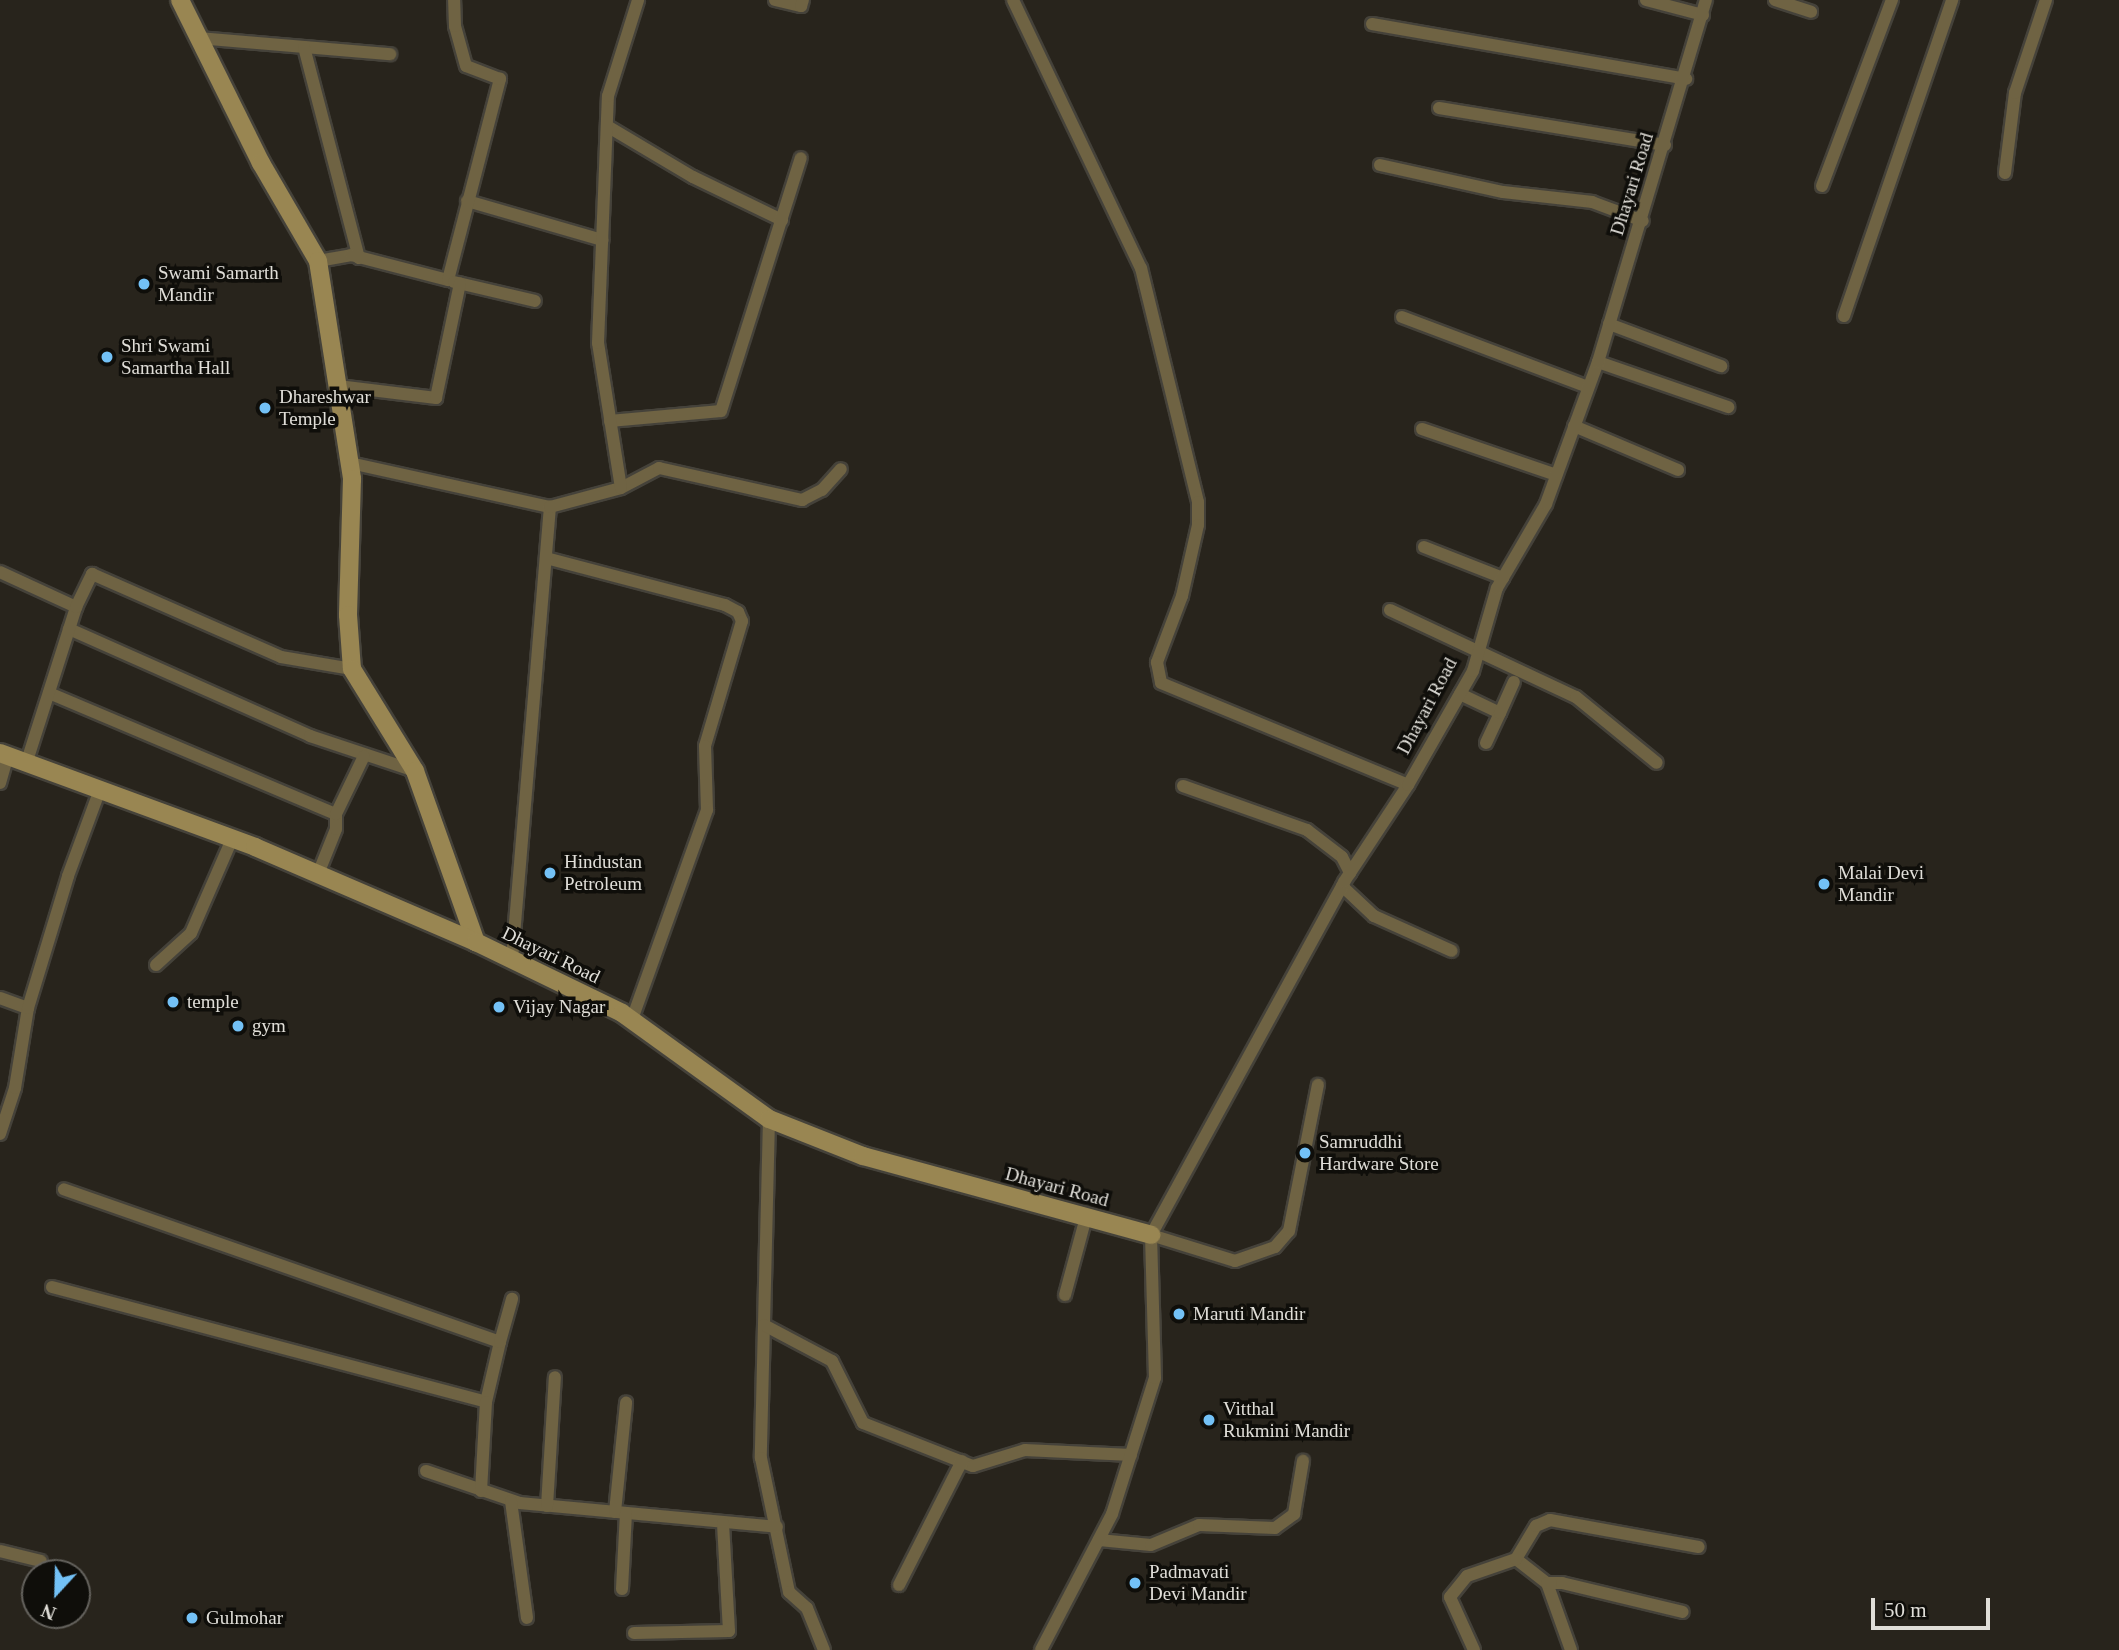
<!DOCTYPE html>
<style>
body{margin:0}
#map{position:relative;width:2119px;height:1650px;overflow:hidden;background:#28241c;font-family:"Times New Roman",serif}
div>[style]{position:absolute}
.roads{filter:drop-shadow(2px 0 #45423a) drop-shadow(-2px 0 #45423a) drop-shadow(0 2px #45423a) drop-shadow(0 -2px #45423a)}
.street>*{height:12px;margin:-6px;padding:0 6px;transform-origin:6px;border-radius:6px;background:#6f6343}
.secondary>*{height:18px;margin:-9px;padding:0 9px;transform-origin:9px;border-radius:9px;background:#998652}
.dots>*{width:19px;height:19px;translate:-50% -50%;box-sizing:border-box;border:4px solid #0f0e0a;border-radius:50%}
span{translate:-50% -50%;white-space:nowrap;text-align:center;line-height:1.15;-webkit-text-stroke:7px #0f0e0a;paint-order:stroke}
.street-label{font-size:19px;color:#e0ded8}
.poi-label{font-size:19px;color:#e0ded8}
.left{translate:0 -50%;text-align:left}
.north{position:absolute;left:21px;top:1559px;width:70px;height:70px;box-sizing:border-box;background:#0f0e0a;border:2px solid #63615c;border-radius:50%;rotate:202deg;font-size:19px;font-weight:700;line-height:28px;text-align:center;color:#e0ded8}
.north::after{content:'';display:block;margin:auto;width:24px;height:32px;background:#73c1f6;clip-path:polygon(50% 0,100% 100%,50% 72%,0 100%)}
.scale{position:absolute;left:1871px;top:1598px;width:119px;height:32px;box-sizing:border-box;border:4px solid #e0ded8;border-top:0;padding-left:9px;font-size:21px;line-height:24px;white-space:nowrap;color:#e0ded8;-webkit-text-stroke:5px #0f0e0a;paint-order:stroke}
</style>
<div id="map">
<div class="roads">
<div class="street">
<div style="left:775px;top:0;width:27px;rotate:13deg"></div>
<div style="left:801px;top:6px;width:6px;rotate:-72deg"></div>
<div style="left:1013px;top:0;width:297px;rotate:64.5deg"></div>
<div style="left:1141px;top:268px;width:241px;rotate:76.3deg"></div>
<div style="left:1198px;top:502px;width:23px;rotate:90deg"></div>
<div style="left:1198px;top:525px;width:73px;rotate:102.7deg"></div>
<div style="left:1182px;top:596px;width:71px;rotate:110.7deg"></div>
<div style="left:1157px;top:662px;width:21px;rotate:79deg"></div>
<div style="left:1161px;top:683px;width:267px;rotate:22.4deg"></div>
<div style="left:1646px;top:0;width:59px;rotate:14.7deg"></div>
<div style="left:1775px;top:0;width:38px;rotate:18deg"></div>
<div style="left:1372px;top:24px;width:319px;rotate:9.9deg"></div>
<div style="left:198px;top:38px;width:193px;rotate:4.8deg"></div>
<div style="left:304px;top:47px;width:218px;rotate:75.4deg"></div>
<div style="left:1439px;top:108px;width:229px;rotate:9.3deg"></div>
<div style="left:607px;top:126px;width:100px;rotate:30.7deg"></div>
<div style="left:693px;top:177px;width:99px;rotate:25.8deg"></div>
<div style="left:1380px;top:165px;width:126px;rotate:12.4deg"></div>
<div style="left:1503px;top:192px;width:90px;rotate:6.4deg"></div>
<div style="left:1592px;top:202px;width:54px;rotate:20.4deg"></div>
<div style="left:2005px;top:173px;width:81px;rotate:-82.9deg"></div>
<div style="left:2015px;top:93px;width:98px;rotate:-71.6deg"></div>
<div style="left:1822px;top:186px;width:199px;rotate:-69.4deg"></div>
<div style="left:467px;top:201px;width:141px;rotate:16.1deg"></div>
<div style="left:318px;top:261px;width:34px;rotate:-10deg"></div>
<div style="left:351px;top:255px;width:100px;rotate:14.5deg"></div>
<div style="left:448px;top:280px;width:208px;rotate:-75.5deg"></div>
<div style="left:500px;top:79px;width:36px;rotate:-159deg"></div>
<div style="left:466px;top:66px;width:41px;rotate:-105.4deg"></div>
<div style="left:455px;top:26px;width:26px;rotate:-92deg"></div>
<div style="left:454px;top:282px;width:83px;rotate:13.2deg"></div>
<div style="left:1844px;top:316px;width:334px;rotate:-71.1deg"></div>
<div style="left:1402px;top:317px;width:199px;rotate:20.6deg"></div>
<div style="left:1609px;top:324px;width:120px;rotate:20.6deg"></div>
<div style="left:1598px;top:362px;width:138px;rotate:19.1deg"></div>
<div style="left:338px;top:386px;width:99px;rotate:7deg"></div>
<div style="left:436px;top:398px;width:117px;rotate:-78.2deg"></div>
<div style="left:610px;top:421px;width:111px;rotate:-5.1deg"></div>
<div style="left:721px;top:411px;width:265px;rotate:-72.5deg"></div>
<div style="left:1574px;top:426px;width:113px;rotate:22.9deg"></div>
<div style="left:1422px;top:429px;width:142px;rotate:18.9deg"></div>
<div style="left:350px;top:463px;width:205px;rotate:12.4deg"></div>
<div style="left:621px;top:488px;width:43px;rotate:-27.8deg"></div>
<div style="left:659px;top:468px;width:147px;rotate:12.6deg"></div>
<div style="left:802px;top:500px;width:22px;rotate:-27deg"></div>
<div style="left:822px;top:490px;width:28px;rotate:-48deg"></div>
<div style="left:1424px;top:547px;width:85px;rotate:21.4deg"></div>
<div style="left:546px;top:558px;width:185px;rotate:14.7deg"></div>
<div style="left:725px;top:605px;width:15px;rotate:28deg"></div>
<div style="left:738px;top:612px;width:10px;rotate:66deg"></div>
<div style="left:742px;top:621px;width:130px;rotate:106.5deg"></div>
<div style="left:705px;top:746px;width:64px;rotate:88.2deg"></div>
<div style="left:707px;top:810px;width:223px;rotate:109.7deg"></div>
<div style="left:0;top:572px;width:84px;rotate:24.7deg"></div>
<div style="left:1390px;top:610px;width:205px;rotate:25.1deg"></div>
<div style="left:1576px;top:697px;width:104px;rotate:39.2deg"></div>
<div style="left:69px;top:629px;width:264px;rotate:23.9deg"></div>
<div style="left:310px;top:736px;width:111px;rotate:18.4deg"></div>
<div style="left:49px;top:693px;width:311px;rotate:22.9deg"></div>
<div style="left:1460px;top:694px;width:44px;rotate:25.4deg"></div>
<div style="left:1500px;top:713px;width:33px;rotate:115deg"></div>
<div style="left:1500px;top:713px;width:34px;rotate:-66deg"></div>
<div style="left:27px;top:761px;width:162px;rotate:-72.3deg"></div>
<div style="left:76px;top:607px;width:37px;rotate:-64deg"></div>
<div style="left:92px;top:574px;width:206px;rotate:23.7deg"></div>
<div style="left:281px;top:657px;width:72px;rotate:9.6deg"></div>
<div style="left:0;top:783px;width:29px;rotate:-74deg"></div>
<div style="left:1183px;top:786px;width:132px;rotate:19.5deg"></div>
<div style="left:1307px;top:830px;width:44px;rotate:37.6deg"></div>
<div style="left:1342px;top:857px;width:18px;rotate:63deg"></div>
<div style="left:318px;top:874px;width:48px;rotate:-68.2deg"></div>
<div style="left:336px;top:829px;width:15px;rotate:-90deg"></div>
<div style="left:336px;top:814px;width:64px;rotate:-64.2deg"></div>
<div style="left:1342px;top:886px;width:44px;rotate:43.2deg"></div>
<div style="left:1374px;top:916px;width:85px;rotate:24.2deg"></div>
<div style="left:512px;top:959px;width:454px;rotate:-85.2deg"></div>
<div style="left:550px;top:507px;width:73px;rotate:-15deg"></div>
<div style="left:621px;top:488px;width:147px;rotate:-99deg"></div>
<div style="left:598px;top:343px;width:247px;rotate:-87.7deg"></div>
<div style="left:608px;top:96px;width:101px;rotate:-72.6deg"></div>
<div style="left:156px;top:965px;width:47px;rotate:-42.4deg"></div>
<div style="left:191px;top:933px;width:103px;rotate:-66.4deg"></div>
<div style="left:0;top:998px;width:30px;rotate:20deg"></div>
<div style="left:769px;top:1119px;width:339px;rotate:91.4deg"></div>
<div style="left:761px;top:1458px;width:137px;rotate:78.2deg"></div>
<div style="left:789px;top:1592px;width:24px;rotate:42deg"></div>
<div style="left:807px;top:1608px;width:45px;rotate:68deg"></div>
<div style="left:0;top:1134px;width:48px;rotate:-71.9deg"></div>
<div style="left:15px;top:1088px;width:81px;rotate:-80.8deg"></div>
<div style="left:28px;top:1008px;width:138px;rotate:-73.1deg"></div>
<div style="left:68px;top:876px;width:90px;rotate:-69.7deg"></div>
<div style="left:1151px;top:1235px;width:88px;rotate:17.2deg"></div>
<div style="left:1235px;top:1261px;width:42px;rotate:-19.3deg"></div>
<div style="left:1275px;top:1247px;width:21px;rotate:-49deg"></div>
<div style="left:1289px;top:1231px;width:149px;rotate:-78.8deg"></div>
<div style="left:52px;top:1287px;width:449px;rotate:14.8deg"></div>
<div style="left:486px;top:1402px;width:62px;rotate:-76.9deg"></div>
<div style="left:500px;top:1342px;width:462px;rotate:-160.7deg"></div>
<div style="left:1065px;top:1295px;width:81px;rotate:-74.9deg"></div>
<div style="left:764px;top:1325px;width:77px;rotate:27.9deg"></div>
<div style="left:832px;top:1361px;width:69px;rotate:63.4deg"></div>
<div style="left:863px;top:1423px;width:118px;rotate:21.4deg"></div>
<div style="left:973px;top:1466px;width:54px;rotate:-17.1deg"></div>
<div style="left:1025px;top:1450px;width:106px;rotate:2.7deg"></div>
<div style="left:500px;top:1342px;width:45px;rotate:-74.4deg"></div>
<div style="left:426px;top:1471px;width:99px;rotate:18.8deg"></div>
<div style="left:520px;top:1503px;width:258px;rotate:5.3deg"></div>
<div style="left:481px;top:1491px;width:89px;rotate:-86.8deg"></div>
<div style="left:511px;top:1501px;width:118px;rotate:82.2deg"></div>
<div style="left:547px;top:1506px;width:129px;rotate:-86.5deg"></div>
<div style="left:615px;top:1512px;width:110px;rotate:-84.2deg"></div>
<div style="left:1099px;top:1540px;width:52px;rotate:5.5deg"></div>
<div style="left:1151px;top:1545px;width:52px;rotate:-22.6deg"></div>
<div style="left:1199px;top:1525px;width:76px;rotate:2.3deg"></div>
<div style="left:1275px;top:1528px;width:24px;rotate:-36deg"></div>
<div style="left:1294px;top:1514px;width:54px;rotate:-80.4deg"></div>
<div style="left:0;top:1551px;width:42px;rotate:13.7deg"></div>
<div style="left:1516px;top:1559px;width:39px;rotate:38deg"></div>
<div style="left:899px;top:1585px;width:139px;rotate:-63.1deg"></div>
<div style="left:622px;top:1589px;width:76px;rotate:-87deg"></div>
<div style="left:634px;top:1633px;width:95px;rotate:-1.2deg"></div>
<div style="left:729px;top:1631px;width:108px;rotate:-93.2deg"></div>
<div style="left:1041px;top:1650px;width:153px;rotate:-62.4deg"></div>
<div style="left:1112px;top:1514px;width:143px;rotate:-72.5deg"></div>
<div style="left:1155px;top:1378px;width:143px;rotate:-91.6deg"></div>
<div style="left:1151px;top:1235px;width:402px;rotate:-61.3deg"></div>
<div style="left:1344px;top:882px;width:116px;rotate:-56.6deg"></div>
<div style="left:1408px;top:785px;width:131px;rotate:-60.3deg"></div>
<div style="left:1473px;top:671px;width:86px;rotate:-73.9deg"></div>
<div style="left:1497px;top:588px;width:97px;rotate:-59.7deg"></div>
<div style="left:1546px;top:504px;width:151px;rotate:-69.9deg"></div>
<div style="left:1598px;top:362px;width:378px;rotate:-73.4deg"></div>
<div style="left:1474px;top:1650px;width:58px;rotate:-114.4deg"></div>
<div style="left:1450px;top:1597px;width:27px;rotate:-51deg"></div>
<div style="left:1467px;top:1576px;width:52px;rotate:-19.1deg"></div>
<div style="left:1516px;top:1559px;width:39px;rotate:-59deg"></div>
<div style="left:1536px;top:1526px;width:15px;rotate:-23deg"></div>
<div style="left:1550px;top:1520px;width:151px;rotate:10.3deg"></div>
<div style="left:1571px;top:1650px;width:71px;rotate:-109.7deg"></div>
<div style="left:1547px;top:1583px;width:15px"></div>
<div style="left:1562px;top:1583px;width:124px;rotate:13.5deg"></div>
</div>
<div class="secondary">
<div style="left:180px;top:0;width:182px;rotate:63.6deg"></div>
<div style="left:261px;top:163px;width:113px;rotate:59.8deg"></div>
<div style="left:318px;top:261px;width:221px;rotate:81.1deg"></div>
<div style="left:352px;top:479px;width:136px;rotate:91.7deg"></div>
<div style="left:348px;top:615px;width:54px;rotate:85.8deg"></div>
<div style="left:352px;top:669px;width:120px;rotate:58.3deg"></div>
<div style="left:415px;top:771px;width:182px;rotate:70.4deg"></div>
<div style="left:0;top:753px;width:272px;rotate:20.2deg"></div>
<div style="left:255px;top:847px;width:241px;rotate:23.3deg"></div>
<div style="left:476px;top:942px;width:162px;rotate:25.9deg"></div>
<div style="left:622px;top:1013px;width:181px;rotate:35.8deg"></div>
<div style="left:769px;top:1119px;width:101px;rotate:21.5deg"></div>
<div style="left:863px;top:1156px;width:299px;rotate:15.3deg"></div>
</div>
</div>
<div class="dots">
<div style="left:144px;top:284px;background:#73c1f6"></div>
<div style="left:107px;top:357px;background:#73c1f6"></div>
<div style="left:265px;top:408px;background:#73c1f6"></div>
<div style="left:550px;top:873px;background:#73c1f6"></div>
<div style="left:1824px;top:884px;background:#73c1f6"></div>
<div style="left:173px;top:1002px;background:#73c1f6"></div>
<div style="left:499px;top:1007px;background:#73c1f6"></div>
<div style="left:238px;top:1026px;background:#73c1f6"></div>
<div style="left:1305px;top:1153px;background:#73c1f6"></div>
<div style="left:1179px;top:1314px;background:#73c1f6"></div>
<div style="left:1209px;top:1420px;background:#73c1f6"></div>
<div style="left:1135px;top:1583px;background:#73c1f6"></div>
<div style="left:192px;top:1618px;background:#73c1f6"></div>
</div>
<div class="street-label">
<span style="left:1632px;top:184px;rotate:-73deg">Dhayari Road</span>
<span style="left:1427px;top:706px;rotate:-62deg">Dhayari Road</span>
<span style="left:551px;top:955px;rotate:26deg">Dhayari Road</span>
<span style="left:1057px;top:1187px;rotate:15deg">Dhayari Road</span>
</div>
<div class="poi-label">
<span class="left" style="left:158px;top:284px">Swami Samarth<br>Mandir</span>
<span class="left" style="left:121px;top:357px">Shri Swami<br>Samartha Hall</span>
<span class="left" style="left:279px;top:408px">Dhareshwar<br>Temple</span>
<span class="left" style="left:564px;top:873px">Hindustan<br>Petroleum</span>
<span class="left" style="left:1838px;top:884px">Malai Devi<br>Mandir</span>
<span class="left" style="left:187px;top:1002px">temple</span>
<span class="left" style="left:513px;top:1007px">Vijay Nagar</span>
<span class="left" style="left:252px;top:1026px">gym</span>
<span class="left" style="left:1319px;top:1153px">Samruddhi<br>Hardware Store</span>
<span class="left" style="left:1193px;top:1314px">Maruti Mandir</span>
<span class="left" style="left:1223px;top:1420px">Vitthal<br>Rukmini Mandir</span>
<span class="left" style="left:1149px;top:1583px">Padmavati<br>Devi Mandir</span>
<span class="left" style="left:206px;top:1618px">Gulmohar</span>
</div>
<div class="north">N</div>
<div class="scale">50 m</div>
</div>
